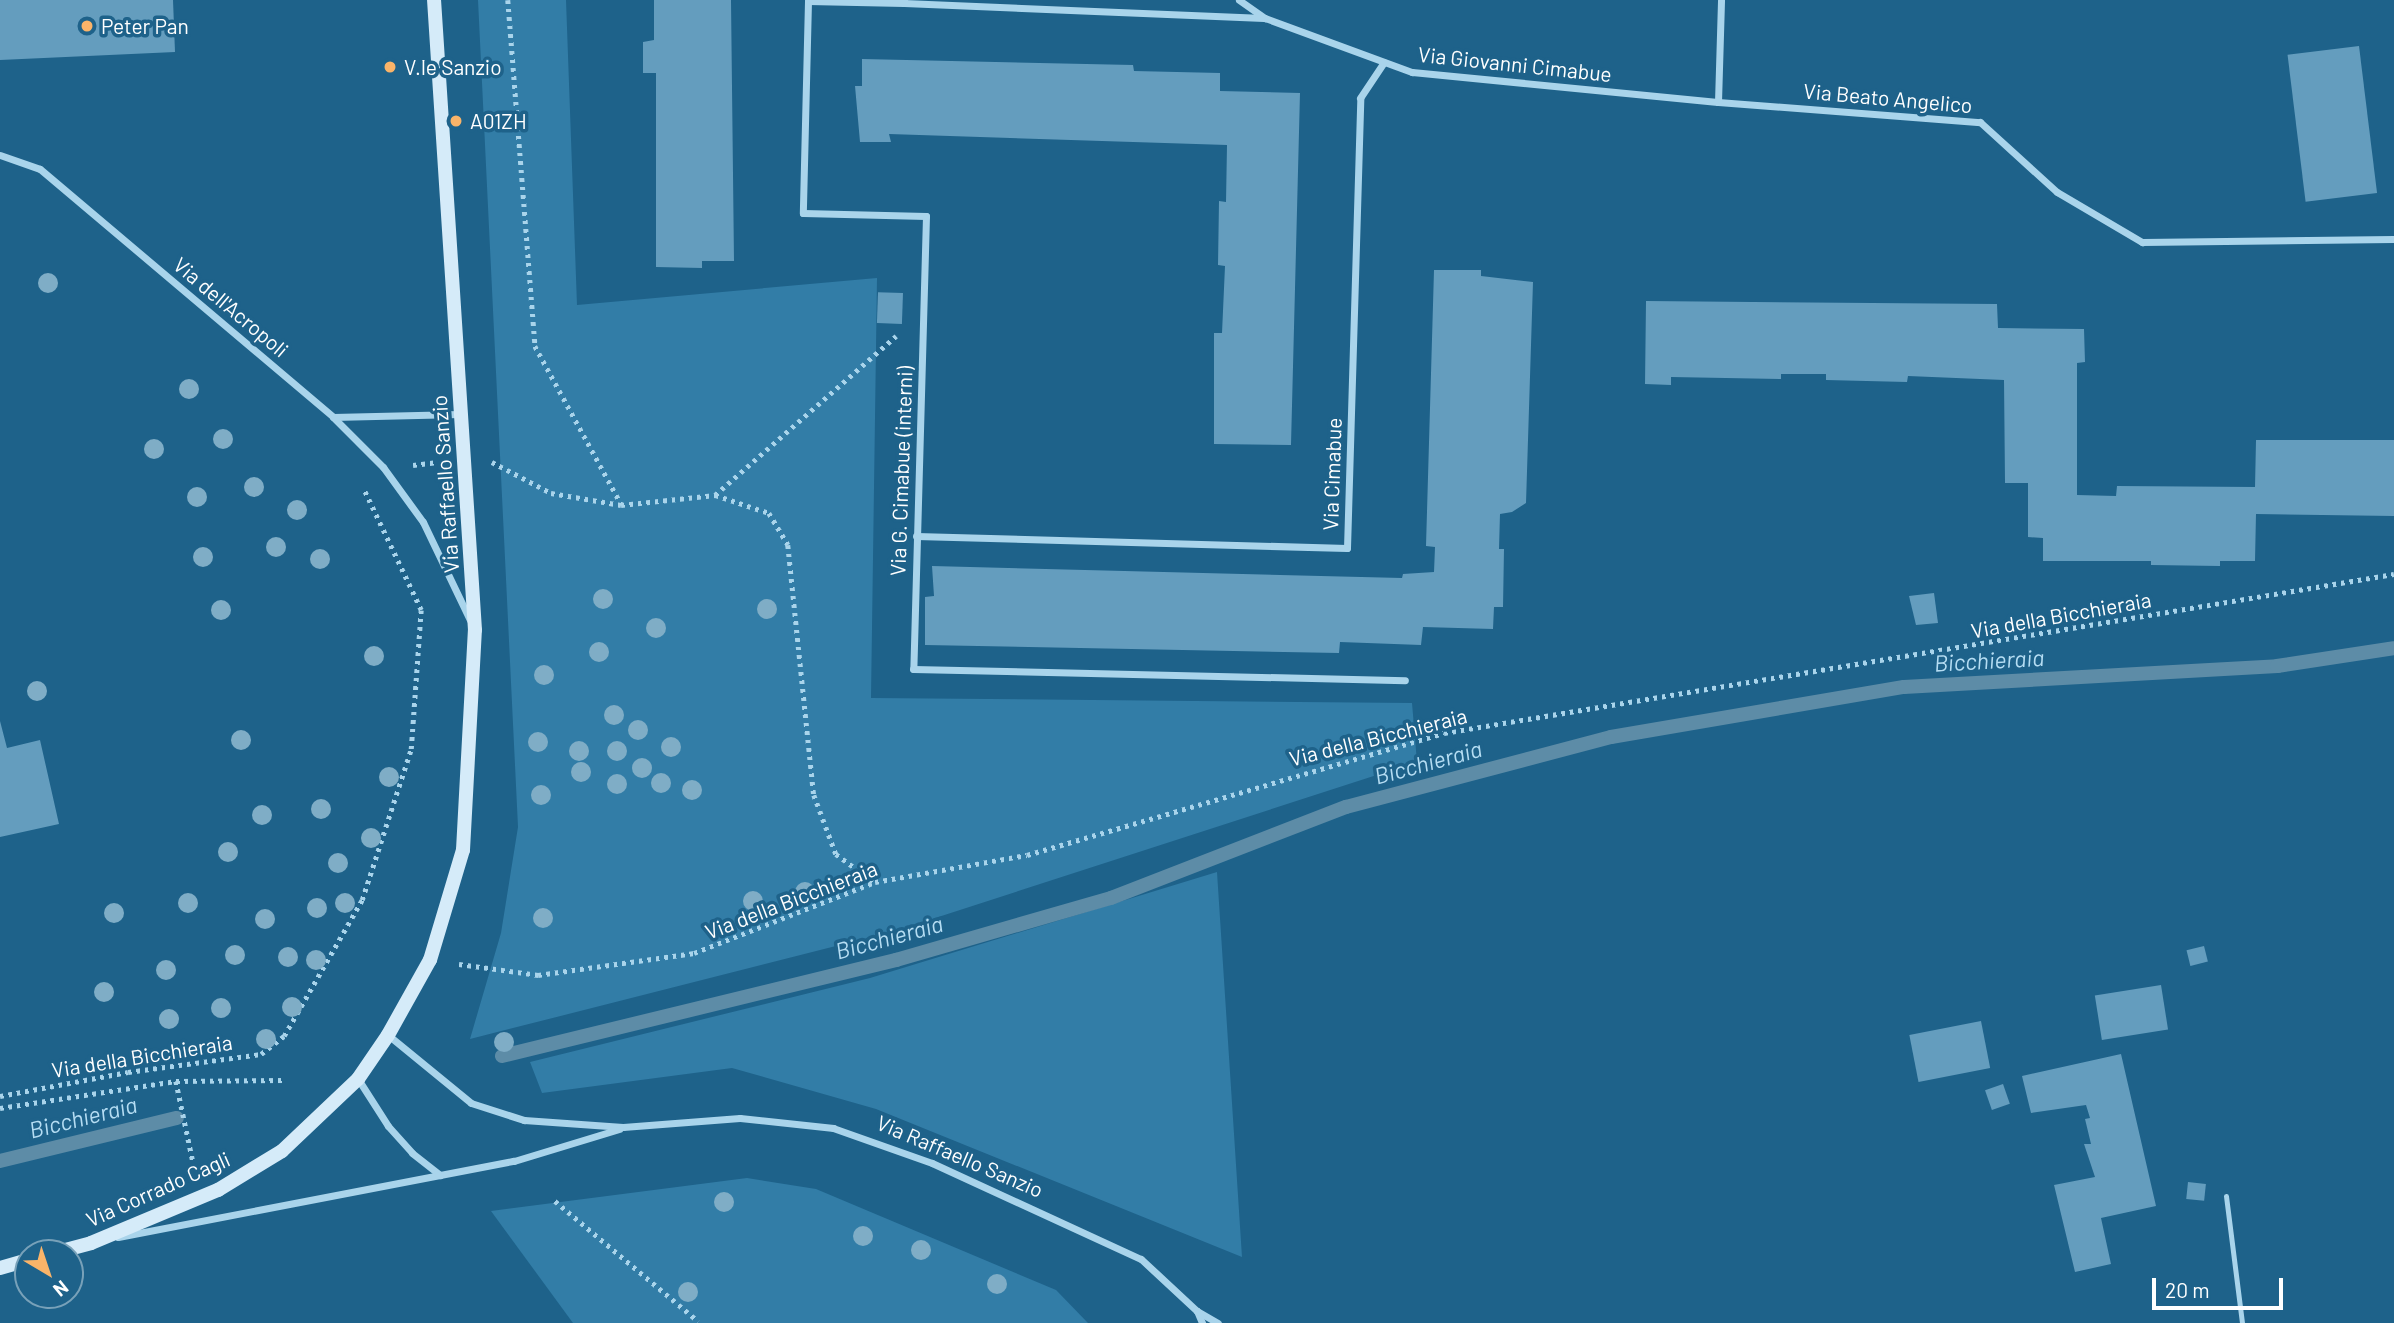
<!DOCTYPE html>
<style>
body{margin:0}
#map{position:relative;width:2394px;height:1323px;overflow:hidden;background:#1e628a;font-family:Barlow,sans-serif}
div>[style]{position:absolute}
.green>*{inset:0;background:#327da7}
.stream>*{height:14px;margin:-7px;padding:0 7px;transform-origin:7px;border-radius:7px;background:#5d8ca7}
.building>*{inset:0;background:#649dbe;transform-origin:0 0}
.path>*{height:4.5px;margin-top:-2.25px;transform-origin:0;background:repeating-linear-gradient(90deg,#a9d4eb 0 3.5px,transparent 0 8.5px)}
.service>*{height:5px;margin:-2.5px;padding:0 2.5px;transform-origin:2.5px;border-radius:2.5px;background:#a9d4eb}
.minor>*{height:7px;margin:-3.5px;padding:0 3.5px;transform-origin:3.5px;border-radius:3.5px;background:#a9d4eb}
.secondary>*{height:14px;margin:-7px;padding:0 7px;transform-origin:7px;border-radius:7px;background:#d5ebf9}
.trees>*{width:20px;height:20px;margin:-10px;border-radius:50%;background:#7fadc6}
.dots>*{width:19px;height:19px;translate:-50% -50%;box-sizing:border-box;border:4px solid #1e628a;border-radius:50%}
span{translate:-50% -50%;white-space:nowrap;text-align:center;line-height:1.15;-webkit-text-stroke:7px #1e628a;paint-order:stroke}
.poi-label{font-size:21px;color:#fff}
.left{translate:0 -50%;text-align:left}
.street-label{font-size:21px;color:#fff}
.water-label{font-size:23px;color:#b5ddf3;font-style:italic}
.north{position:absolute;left:14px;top:1239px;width:70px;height:70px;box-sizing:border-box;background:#1e628a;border:2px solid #78a1b9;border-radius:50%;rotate:141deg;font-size:19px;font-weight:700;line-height:28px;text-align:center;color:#fff}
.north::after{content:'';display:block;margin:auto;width:24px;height:32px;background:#fab469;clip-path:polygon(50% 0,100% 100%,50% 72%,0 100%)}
.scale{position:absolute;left:2152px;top:1278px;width:131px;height:32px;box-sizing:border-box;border:4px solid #fff;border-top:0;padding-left:9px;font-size:21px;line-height:24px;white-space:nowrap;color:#fff;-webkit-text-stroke:5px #1e628a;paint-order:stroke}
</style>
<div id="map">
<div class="green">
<div style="clip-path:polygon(478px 0,566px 0,577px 305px,877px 278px,871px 698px,1412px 703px,1417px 762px,895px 931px,470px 1039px,501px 933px,518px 827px)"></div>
<div style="clip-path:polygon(1217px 872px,1242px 1257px,876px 1109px,732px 1068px,542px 1093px,530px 1062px,870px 978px)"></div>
<div style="clip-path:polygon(747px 1178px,816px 1189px,1056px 1290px,1088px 1323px,573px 1323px,491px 1211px)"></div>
</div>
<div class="stream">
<div style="left:502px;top:1056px;width:406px;rotate:-13.7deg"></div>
<div style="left:896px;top:960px;width:224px;rotate:-16.1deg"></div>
<div style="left:1111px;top:898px;width:252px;rotate:-21.2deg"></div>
<div style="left:1346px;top:807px;width:274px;rotate:-14.8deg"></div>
<div style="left:1611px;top:737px;width:297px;rotate:-9.7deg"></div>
<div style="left:1904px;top:687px;width:374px;rotate:-3.2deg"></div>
<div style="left:2277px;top:666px;width:118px;rotate:-8.7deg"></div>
<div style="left:0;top:1161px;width:182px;rotate:-13.7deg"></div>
</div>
<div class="building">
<div style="clip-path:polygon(0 0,173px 0,175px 52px,0 60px)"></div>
<div style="clip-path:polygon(654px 0,731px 0,734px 261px,702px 261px,702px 268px,656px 267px,656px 73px,643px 73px,643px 42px,654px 40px)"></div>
<div style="left:2359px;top:46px;width:148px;height:72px;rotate:83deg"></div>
<div style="clip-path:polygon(862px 59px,1133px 65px,1134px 71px,1220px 73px,1220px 91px,1300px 93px,1291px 445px,1214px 444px,1214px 333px,1222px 333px,1225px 266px,1218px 265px,1219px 201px,1226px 202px,1227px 145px,889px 134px,891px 142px,860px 142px,855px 86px,862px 86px)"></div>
<div style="clip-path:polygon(1434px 270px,1481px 270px,1481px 276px,1533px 282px,1526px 503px,1512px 512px,1500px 514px,1499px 549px,1504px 549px,1503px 607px,1494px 607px,1493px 629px,1423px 627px,1421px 645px,1340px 642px,1339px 653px,925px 645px,925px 597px,934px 596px,932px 566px,1402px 578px,1403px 574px,1434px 572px,1435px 547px,1426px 546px)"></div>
<div style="left:903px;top:293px;width:31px;height:25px;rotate:92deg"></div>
<div style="clip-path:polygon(1646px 301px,1997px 304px,1998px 328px,2084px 329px,2085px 362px,2077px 363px,2077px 495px,2116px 496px,2117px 486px,2255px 487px,2256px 440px,2394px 440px,2394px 516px,2256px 514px,2255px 561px,2220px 561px,2220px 566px,2151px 565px,2151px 561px,2043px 561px,2043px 538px,2028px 537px,2028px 483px,2005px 483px,2004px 380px,1908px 376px,1907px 382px,1826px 380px,1826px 374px,1781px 374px,1781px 379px,1671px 377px,1671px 385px,1645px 384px)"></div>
<div style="clip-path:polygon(1934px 593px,1938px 623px,1916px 625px,1909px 596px)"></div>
<div style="clip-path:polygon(0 721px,7px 748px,40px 740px,59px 824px,0 837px)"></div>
<div style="left:2204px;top:946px;width:16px;height:18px;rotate:76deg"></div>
<div style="left:2161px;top:985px;width:45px;height:67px;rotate:81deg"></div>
<div style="left:1981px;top:1021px;width:48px;height:73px;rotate:79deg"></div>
<div style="clip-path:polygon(2121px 1054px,2156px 1206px,2101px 1218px,2111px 1264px,2075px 1272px,2054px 1185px,2095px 1177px,2084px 1144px,2091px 1144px,2085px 1119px,2090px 1118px,2086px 1105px,2031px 1113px,2022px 1076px)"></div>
<div style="left:2003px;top:1084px;width:21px;height:19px;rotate:71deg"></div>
<div style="left:2188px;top:1182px;width:18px;height:17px;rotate:6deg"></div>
</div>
<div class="path">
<div style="left:508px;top:0;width:347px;rotate:85.5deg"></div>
<div style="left:535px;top:346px;width:180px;rotate:61.4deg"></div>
<div style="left:492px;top:462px;width:67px;rotate:27.7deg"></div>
<div style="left:551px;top:493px;width:71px;rotate:9.7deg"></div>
<div style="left:621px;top:505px;width:95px;rotate:-6.1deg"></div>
<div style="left:715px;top:495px;width:57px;rotate:18.4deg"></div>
<div style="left:769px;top:513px;width:37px;rotate:59deg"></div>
<div style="left:788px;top:545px;width:251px;rotate:84.1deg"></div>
<div style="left:814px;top:795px;width:63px;rotate:69.6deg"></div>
<div style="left:836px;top:854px;width:47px;rotate:36.4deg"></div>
<div style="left:413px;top:465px;width:23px;rotate:-7deg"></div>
<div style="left:715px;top:495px;width:241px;rotate:-41.3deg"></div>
<div style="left:459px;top:964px;width:80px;rotate:7.9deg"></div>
<div style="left:538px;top:975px;width:158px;rotate:-8deg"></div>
<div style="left:694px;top:953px;width:194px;rotate:-21.4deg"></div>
<div style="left:875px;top:882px;width:154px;rotate:-10.1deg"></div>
<div style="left:1027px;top:855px;width:434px;rotate:-16.3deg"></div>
<div style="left:1444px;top:733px;width:963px;rotate:-9.5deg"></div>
<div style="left:176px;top:1081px;width:83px;rotate:78.1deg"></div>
<div style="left:0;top:1096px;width:130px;rotate:-10.6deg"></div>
<div style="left:128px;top:1072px;width:134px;rotate:-7.7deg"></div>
<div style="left:261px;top:1054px;width:29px;rotate:-38deg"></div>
<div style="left:284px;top:1036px;width:157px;rotate:-60.2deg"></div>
<div style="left:362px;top:900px;width:159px;rotate:-72deg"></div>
<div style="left:411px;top:749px;width:139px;rotate:-85.9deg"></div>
<div style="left:421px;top:610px;width:133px;rotate:-115.4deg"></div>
<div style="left:0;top:1108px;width:178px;rotate:-8.7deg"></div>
<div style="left:176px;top:1081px;width:110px;rotate:-0.5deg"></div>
<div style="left:555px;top:1201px;width:187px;rotate:40deg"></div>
</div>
<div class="service">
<div style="left:2226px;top:1196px;width:128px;rotate:82.8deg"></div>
</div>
<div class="minor">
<div style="left:904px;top:0;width:3px;rotate:90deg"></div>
<div style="left:904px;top:3px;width:96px;rotate:-178.8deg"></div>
<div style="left:808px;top:1px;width:212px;rotate:91.4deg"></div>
<div style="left:803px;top:213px;width:123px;rotate:1.4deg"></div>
<div style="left:926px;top:216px;width:453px;rotate:91.6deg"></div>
<div style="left:913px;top:669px;width:492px;rotate:1.3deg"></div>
<div style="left:1239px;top:0;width:32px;rotate:35deg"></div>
<div style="left:1265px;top:18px;width:157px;rotate:20.2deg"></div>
<div style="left:1412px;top:72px;width:307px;rotate:5.6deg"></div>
<div style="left:1718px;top:102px;width:263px;rotate:4.4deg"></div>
<div style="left:1980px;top:122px;width:104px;rotate:42.3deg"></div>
<div style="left:2057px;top:192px;width:99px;rotate:30.5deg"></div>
<div style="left:2142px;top:242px;width:252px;rotate:-0.7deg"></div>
<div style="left:904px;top:3px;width:360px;rotate:2.4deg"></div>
<div style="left:1718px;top:102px;width:102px;rotate:-88.3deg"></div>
<div style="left:0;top:155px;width:42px;rotate:19.3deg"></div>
<div style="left:40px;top:169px;width:384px;rotate:40.2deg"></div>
<div style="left:333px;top:417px;width:127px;rotate:-1.4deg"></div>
<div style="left:333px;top:417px;width:71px;rotate:45deg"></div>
<div style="left:383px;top:467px;width:68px;rotate:54deg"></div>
<div style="left:423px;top:522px;width:109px;rotate:64.4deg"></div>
<div style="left:916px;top:536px;width:431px;rotate:1.6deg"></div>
<div style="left:1347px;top:548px;width:450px;rotate:-88.3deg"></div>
<div style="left:1360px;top:98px;width:43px;rotate:-56.3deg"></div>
<div style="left:388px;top:1035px;width:107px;rotate:39.3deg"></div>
<div style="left:471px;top:1103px;width:56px;rotate:17.8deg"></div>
<div style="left:524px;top:1120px;width:99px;rotate:4deg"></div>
<div style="left:623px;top:1127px;width:117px;rotate:-4.4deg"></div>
<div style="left:740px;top:1118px;width:94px;rotate:6.1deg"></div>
<div style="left:833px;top:1128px;width:105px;rotate:19.5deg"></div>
<div style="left:932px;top:1163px;width:230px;rotate:24.7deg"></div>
<div style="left:1141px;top:1259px;width:76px;rotate:42.9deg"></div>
<div style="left:1197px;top:1311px;width:13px;rotate:67deg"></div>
<div style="left:358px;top:1079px;width:56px;rotate:57.4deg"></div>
<div style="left:388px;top:1126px;width:36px;rotate:48deg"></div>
<div style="left:412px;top:1153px;width:36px;rotate:38deg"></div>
<div style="left:118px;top:1237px;width:403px;rotate:-10.9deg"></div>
<div style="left:514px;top:1161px;width:110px;rotate:-16.9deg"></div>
<div style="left:1197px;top:1311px;width:24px;rotate:30deg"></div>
</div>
<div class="secondary">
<div style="left:54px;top:1253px;width:38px;rotate:-15deg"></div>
<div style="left:91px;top:1243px;width:138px;rotate:-22.7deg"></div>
<div style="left:218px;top:1190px;width:75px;rotate:-31.4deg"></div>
<div style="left:282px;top:1151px;width:105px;rotate:-43.5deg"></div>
<div style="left:358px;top:1079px;width:53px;rotate:-55.7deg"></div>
<div style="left:388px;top:1035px;width:86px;rotate:-60.8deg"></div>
<div style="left:430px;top:960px;width:115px;rotate:-73.3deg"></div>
<div style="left:463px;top:850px;width:220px;rotate:-86.9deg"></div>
<div style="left:475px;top:630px;width:631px;rotate:-93.72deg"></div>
<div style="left:0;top:1268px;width:29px;rotate:-16deg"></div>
</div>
<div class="trees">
<div style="left:48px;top:283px"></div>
<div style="left:189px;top:389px"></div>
<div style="left:223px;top:439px"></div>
<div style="left:154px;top:449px"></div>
<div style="left:254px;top:487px"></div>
<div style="left:197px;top:497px"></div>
<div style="left:297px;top:510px"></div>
<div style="left:276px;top:547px"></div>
<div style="left:203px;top:557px"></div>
<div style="left:320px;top:559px"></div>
<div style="left:603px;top:599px"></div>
<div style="left:767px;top:609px"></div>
<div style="left:221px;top:610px"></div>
<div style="left:656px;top:628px"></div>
<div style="left:599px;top:652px"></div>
<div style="left:374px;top:656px"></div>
<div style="left:544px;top:675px"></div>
<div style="left:37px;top:691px"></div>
<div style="left:614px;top:715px"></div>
<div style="left:638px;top:730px"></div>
<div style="left:241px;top:740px"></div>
<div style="left:538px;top:742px"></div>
<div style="left:671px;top:747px"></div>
<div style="left:579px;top:751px"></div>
<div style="left:617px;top:751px"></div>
<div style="left:642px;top:768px"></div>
<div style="left:581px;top:772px"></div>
<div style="left:389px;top:777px"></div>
<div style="left:661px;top:783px"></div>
<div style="left:617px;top:784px"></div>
<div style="left:692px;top:790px"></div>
<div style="left:541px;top:795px"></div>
<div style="left:321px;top:809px"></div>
<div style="left:262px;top:815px"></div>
<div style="left:371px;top:838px"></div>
<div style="left:228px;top:852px"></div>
<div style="left:338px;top:863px"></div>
<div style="left:805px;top:892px"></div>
<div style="left:753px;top:901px"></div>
<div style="left:188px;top:903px"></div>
<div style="left:345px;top:903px"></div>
<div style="left:317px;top:908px"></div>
<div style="left:114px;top:913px"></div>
<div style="left:543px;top:918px"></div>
<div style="left:265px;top:919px"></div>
<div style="left:235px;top:955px"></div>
<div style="left:288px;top:957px"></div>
<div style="left:316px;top:960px"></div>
<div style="left:166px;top:970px"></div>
<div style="left:104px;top:992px"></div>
<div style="left:292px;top:1007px"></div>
<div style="left:221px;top:1008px"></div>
<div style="left:169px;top:1019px"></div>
<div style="left:266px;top:1039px"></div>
<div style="left:504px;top:1042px"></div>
<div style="left:724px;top:1202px"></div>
<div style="left:863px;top:1236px"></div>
<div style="left:921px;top:1250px"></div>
<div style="left:997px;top:1284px"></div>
<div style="left:688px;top:1292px"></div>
</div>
<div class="dots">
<div style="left:87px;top:26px;background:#fab469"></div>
<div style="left:390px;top:67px;background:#fab469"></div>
<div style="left:456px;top:121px;background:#fab469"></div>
</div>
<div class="poi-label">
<span class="left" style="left:101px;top:26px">Peter Pan</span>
<span class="left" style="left:404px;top:67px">V.le Sanzio</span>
<span class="left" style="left:470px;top:121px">A01ZH</span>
</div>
<div class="street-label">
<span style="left:1515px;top:64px;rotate:6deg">Via Giovanni Cimabue</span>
<span style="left:1888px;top:98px;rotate:5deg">Via Beato Angelico</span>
<span style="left:231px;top:307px;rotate:40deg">Via dell'Acropoli</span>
<span style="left:901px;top:471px;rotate:-88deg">Via G. Cimabue (interni)</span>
<span style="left:1332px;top:474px;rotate:-88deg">Via Cimabue</span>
<span style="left:445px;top:484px;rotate:-94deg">Via Raffaello Sanzio</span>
<span style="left:2061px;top:615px;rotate:-10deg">Via della Bicchieraia</span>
<span style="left:1378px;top:737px;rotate:-14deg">Via della Bicchieraia</span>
<span style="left:791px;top:900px;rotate:-21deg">Via della Bicchieraia</span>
<span style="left:142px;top:1056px;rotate:-9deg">Via della Bicchieraia</span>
<span style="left:960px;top:1156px;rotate:23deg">Via Raffaello Sanzio</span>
<span style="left:158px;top:1189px;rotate:-24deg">Via Corrado Cagli</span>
</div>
<div class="water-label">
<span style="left:1989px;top:660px;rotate:-3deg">Bicchieraia</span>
<span style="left:1428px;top:762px;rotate:-15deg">Bicchieraia</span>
<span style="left:889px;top:937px;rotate:-15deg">Bicchieraia</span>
<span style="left:83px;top:1117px;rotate:-14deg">Bicchieraia</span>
</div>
<div class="north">N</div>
<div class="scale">20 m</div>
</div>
